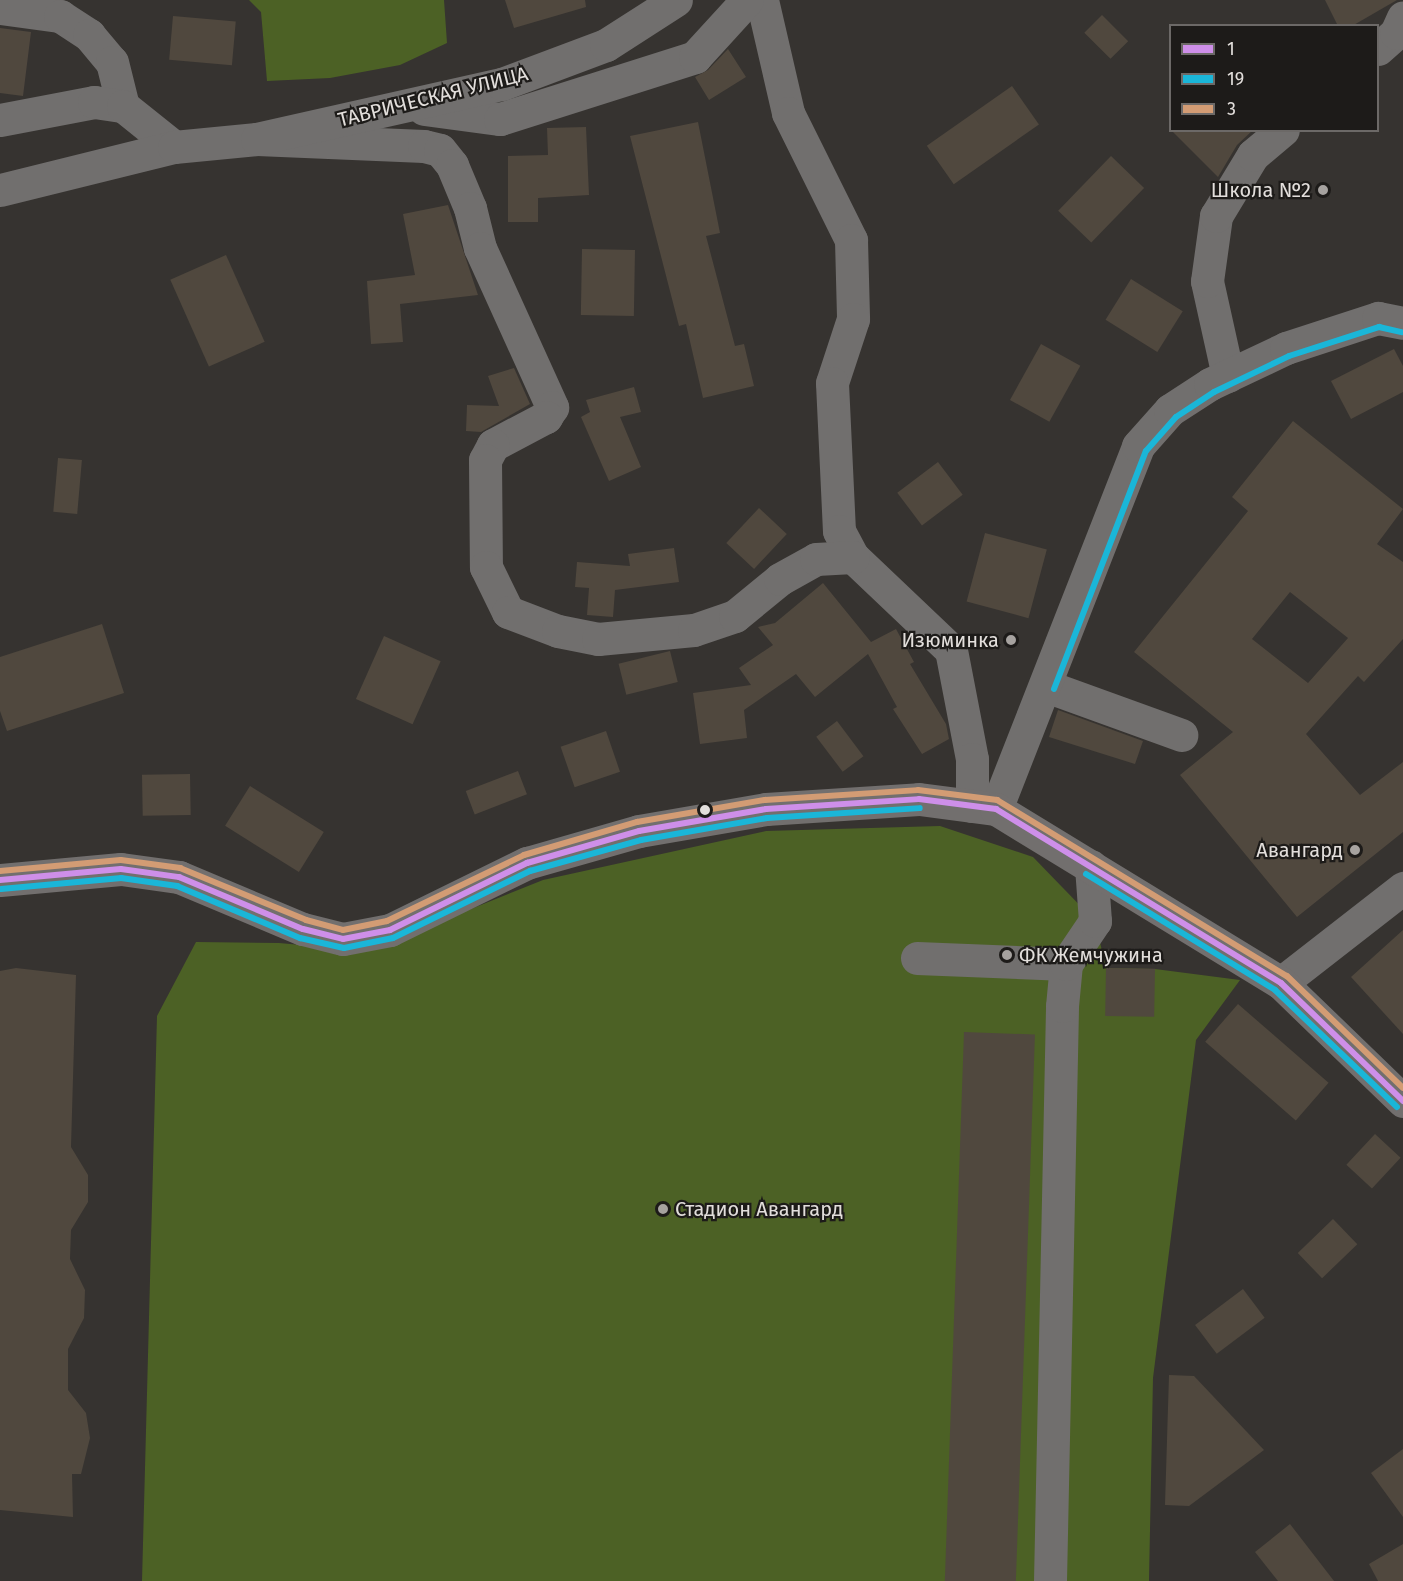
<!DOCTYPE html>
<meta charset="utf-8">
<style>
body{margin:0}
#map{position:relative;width:1403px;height:1581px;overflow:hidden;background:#363330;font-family:"Fira Sans",sans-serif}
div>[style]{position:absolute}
.green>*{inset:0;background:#4c6125}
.building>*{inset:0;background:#50483e;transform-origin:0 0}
.minor>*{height:33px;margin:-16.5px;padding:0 16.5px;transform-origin:16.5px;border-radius:16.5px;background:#716f6e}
.major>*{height:33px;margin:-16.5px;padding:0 16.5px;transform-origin:16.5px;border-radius:16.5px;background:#726f6e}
.bus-1>*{height:6px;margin:-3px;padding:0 3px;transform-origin:3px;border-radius:3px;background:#ce8fe9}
.bus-2>*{height:6px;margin:-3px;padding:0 3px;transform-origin:3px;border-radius:3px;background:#1ab6d8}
.bus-3>*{height:6px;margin:-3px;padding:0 3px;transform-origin:3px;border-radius:3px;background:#d39c74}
.dots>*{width:16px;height:16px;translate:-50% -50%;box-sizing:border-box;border:3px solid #1d1b19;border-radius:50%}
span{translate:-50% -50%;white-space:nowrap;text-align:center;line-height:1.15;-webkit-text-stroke:4.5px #1d1b19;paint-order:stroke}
.street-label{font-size:20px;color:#e2dedb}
.poi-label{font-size:20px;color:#e2dedb}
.right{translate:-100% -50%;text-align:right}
.left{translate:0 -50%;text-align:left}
.legend{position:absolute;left:1169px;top:24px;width:210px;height:108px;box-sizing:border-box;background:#1d1b19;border:2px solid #6c6967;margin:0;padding:8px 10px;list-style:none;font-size:18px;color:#e2dedb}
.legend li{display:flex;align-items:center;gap:12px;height:30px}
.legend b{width:30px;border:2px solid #6c6967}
</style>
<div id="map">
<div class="green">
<div style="clip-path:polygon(249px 0,444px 0,447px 43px,400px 65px,330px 78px,267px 81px,261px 12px)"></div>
<div style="clip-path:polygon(940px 826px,1033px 857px,1095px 921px,1106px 968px,1155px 969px,1240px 980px,1196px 1040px,1153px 1378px,1149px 1581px,142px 1581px,157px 1016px,196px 942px,279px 943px,367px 951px,543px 880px,766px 831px)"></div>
</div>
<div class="building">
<div style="clip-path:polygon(505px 0,585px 0,586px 7px,514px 28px)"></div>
<div style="clip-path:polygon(1325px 0,1397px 0,1352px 26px,1338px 26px)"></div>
<div style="left:1102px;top:15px;width:37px;height:25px;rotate:45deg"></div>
<div style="left:173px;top:16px;width:63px;height:44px;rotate:5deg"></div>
<div style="clip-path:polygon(0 28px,31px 32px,23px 96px,0 93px)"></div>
<div style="clip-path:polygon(728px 49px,746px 77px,709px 100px,695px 77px,708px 70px)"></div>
<div style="left:1012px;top:86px;width:47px;height:104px;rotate:55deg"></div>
<div style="clip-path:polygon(698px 122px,720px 233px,706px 236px,735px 346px,744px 344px,754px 386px,703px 398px,686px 324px,679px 326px,630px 136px)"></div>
<div style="clip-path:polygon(586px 127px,589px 195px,538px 198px,538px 222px,508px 222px,508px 156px,548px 155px,547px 128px)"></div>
<div style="clip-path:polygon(1171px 130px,1253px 130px,1237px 145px,1218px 177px)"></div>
<div style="left:1111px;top:156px;width:46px;height:76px;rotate:44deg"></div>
<div style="clip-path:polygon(448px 205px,478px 295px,400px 304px,403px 342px,371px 344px,367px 281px,415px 275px,403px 214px)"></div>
<div style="left:582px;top:249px;width:53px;height:66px;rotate:1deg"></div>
<div style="left:226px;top:255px;width:95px;height:61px;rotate:66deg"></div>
<div style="left:1131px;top:279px;width:61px;height:48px;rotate:32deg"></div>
<div style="left:1041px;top:344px;width:45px;height:64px;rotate:29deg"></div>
<div style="clip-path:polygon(1394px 349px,1403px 366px,1403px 392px,1351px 419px,1331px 381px)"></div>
<div style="clip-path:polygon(514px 368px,530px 404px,481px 432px,466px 431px,467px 405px,499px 406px,488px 376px)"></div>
<div style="clip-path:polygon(634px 387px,641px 412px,620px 417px,641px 467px,609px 481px,581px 417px,590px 412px,586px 400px)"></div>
<div style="clip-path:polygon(evenodd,1293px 421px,1403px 509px,1377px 544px,1403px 562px,1403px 639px,1364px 682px,1358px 676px,1306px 734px,1360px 795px,1403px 762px,1403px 832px,1297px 917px,1180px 775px,1233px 732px,1134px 652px,1248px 511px,1232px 497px,1293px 421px,1290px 592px,1348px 638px,1308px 683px,1252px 639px,1290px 592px)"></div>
<div style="left:58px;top:458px;width:24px;height:54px;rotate:5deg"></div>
<div style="left:938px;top:462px;width:41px;height:51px;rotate:53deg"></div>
<div style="left:759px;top:508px;width:38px;height:48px;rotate:43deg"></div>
<div style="left:985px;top:533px;width:64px;height:71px;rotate:15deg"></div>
<div style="clip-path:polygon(674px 548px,679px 582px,615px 590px,613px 617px,587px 615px,589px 588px,575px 587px,577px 562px,630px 566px,628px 554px)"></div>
<div style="clip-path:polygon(823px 583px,871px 642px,896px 629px,914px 662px,910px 664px,946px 724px,949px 739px,922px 754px,893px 709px,897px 707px,868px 654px,815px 697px,796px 674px,744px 710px,747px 738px,700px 744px,693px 693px,751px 685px,739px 668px,773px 645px,758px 627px,775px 623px)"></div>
<div style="clip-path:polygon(102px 624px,124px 693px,7px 731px,0 711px,0 657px)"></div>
<div style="left:384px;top:636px;width:62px;height:69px;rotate:24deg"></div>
<div style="left:670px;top:651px;width:32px;height:53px;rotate:76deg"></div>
<div style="clip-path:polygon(1058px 710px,1143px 741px,1135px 764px,1049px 737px)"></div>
<div style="left:837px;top:721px;width:44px;height:26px;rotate:53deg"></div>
<div style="left:606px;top:731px;width:43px;height:48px;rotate:71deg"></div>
<div style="left:518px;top:771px;width:25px;height:56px;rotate:69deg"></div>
<div style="left:190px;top:774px;width:41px;height:48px;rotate:89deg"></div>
<div style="left:250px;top:786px;width:87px;height:47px;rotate:32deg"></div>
<div style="clip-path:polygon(1403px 930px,1403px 1034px,1351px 977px)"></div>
<div style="clip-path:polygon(16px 968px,76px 975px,71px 1147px,88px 1175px,88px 1202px,71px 1230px,70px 1259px,85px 1290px,84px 1318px,68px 1349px,68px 1390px,86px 1413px,90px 1438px,81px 1474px,72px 1474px,73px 1517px,0 1510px,0 971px)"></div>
<div style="left:1106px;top:968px;width:49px;height:48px;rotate:1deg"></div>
<div style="left:1238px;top:1004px;width:120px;height:50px;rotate:41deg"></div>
<div style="left:964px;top:1032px;width:71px;height:550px;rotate:2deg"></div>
<div style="left:1375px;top:1134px;width:35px;height:42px;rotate:43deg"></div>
<div style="left:1333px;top:1219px;width:35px;height:49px;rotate:46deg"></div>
<div style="left:1243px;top:1289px;width:36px;height:60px;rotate:53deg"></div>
<div style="clip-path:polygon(1169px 1375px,1194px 1376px,1264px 1450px,1189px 1506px,1165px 1505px)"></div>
<div style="clip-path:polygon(1403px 1449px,1403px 1517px,1371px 1473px)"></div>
<div style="clip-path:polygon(1290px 1524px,1334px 1581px,1278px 1581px,1255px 1552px)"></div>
<div style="clip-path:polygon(1403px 1544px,1403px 1581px,1378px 1581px,1369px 1564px)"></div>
</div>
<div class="minor">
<div style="left:762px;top:0;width:116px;rotate:77deg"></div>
<div style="left:788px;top:113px;width:142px;rotate:63.6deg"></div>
<div style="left:851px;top:240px;width:79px;rotate:88.5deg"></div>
<div style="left:853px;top:319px;width:67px;rotate:108.2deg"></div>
<div style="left:832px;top:383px;width:148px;rotate:87.3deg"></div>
<div style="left:839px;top:531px;width:30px;rotate:62deg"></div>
<div style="left:853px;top:557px;width:135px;rotate:43.5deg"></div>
<div style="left:951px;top:650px;width:111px;rotate:79.1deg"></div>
<div style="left:972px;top:759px;width:47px;rotate:90deg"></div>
<div style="left:0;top:8px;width:61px;rotate:7.6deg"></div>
<div style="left:60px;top:16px;width:35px;rotate:33deg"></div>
<div style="left:89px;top:35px;width:35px;rotate:50deg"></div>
<div style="left:112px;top:62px;width:45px;rotate:76deg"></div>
<div style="left:1378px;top:49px;width:24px;rotate:-42deg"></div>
<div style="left:1396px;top:33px;width:17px;rotate:-66deg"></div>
<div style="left:424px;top:109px;width:77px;rotate:7.5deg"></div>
<div style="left:500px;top:119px;width:205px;rotate:-17.6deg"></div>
<div style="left:695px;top:57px;width:77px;rotate:-47.6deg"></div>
<div style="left:0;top:120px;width:96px;rotate:-10.8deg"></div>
<div style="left:94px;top:102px;width:29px;rotate:8deg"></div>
<div style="left:123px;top:106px;width:65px;rotate:38.8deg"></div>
<div style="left:257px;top:139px;width:167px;rotate:2.4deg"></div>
<div style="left:424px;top:146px;width:16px;rotate:14deg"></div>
<div style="left:440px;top:150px;width:19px;rotate:51deg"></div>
<div style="left:452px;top:165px;width:47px;rotate:67.3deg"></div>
<div style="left:470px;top:208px;width:41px;rotate:76deg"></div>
<div style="left:480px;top:248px;width:175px;rotate:65.6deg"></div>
<div style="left:552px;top:407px;width:12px;rotate:121deg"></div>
<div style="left:546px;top:417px;width:60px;rotate:152.2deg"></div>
<div style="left:493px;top:445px;width:17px;rotate:118deg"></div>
<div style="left:485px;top:460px;width:107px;rotate:89.5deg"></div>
<div style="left:486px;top:567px;width:50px;rotate:63.9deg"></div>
<div style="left:508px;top:612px;width:53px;rotate:20.8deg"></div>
<div style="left:558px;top:631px;width:41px;rotate:11.3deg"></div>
<div style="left:598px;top:639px;width:96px;rotate:-5.4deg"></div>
<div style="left:694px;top:630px;width:43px;rotate:-18.9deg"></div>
<div style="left:735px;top:616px;width:58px;rotate:-39.4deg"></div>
<div style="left:780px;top:579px;width:41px;rotate:-29.1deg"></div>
<div style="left:816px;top:559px;width:37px;rotate:-3deg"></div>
<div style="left:0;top:190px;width:179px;rotate:-13.9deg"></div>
<div style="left:174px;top:147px;width:83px;rotate:-5.5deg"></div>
<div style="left:257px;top:139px;width:251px;rotate:-12.7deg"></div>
<div style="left:502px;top:84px;width:111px;rotate:-20.6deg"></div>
<div style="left:606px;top:45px;width:83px;rotate:-32.7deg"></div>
<div style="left:1228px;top:376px;width:97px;rotate:-102.5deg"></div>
<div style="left:1207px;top:281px;width:66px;rotate:-82.1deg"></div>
<div style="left:1216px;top:216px;width:71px;rotate:-58.8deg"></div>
<div style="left:1253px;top:155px;width:39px;rotate:-40deg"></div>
<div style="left:1046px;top:686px;width:144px;rotate:19.9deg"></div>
<div style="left:996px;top:809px;width:390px;rotate:-68.6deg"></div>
<div style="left:1138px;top:446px;width:48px;rotate:-48.4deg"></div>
<div style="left:1170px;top:410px;width:48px;rotate:-33deg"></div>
<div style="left:1210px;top:384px;width:84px;rotate:-25.3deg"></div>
<div style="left:1286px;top:348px;width:97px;rotate:-18.1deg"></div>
<div style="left:1378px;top:318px;width:25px;rotate:11deg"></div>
<div style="left:917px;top:958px;width:149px;rotate:2.3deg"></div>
<div style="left:1281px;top:983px;width:155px;rotate:-37.9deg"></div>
<div style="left:1050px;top:1581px;width:575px;rotate:-88.8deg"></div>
<div style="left:1062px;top:1006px;width:42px;rotate:-84.6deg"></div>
<div style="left:1066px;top:964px;width:52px;rotate:-56deg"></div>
<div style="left:1095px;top:921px;width:55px;rotate:-94.2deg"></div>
</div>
<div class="major">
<div style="left:0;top:880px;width:121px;rotate:-5.2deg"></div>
<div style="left:121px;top:869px;width:59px;rotate:7.9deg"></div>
<div style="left:179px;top:877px;width:134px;rotate:22.8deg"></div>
<div style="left:303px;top:929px;width:41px;rotate:14deg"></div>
<div style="left:343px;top:939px;width:48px;rotate:-10.8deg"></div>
<div style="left:390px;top:930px;width:153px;rotate:-26.1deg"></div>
<div style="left:527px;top:863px;width:116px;rotate:-15.9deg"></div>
<div style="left:639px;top:831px;width:129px;rotate:-9.8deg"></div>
<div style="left:766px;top:809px;width:153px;rotate:-3.7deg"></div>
<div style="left:919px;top:799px;width:78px;rotate:7.4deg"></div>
<div style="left:996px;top:809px;width:334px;rotate:31.4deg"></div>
<div style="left:1281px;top:983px;width:170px;rotate:44deg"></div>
</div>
<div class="bus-1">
<div style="left:0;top:880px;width:121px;rotate:-5.2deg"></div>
<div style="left:121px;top:869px;width:59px;rotate:7.9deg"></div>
<div style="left:179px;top:877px;width:134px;rotate:22.8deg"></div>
<div style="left:303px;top:929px;width:41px;rotate:14deg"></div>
<div style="left:343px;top:939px;width:48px;rotate:-10.8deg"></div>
<div style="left:390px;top:930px;width:153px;rotate:-26.1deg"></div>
<div style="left:527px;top:863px;width:116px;rotate:-15.9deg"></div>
<div style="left:639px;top:831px;width:129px;rotate:-9.8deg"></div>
<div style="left:766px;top:809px;width:153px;rotate:-3.7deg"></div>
<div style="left:919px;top:799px;width:78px;rotate:7.4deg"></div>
<div style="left:996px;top:809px;width:334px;rotate:31.4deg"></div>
<div style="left:1281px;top:983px;width:170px;rotate:44deg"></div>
</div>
<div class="bus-2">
<div style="left:1054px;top:689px;width:255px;rotate:-68.9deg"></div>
<div style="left:1146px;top:451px;width:45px;rotate:-48.6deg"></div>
<div style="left:1176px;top:417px;width:45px;rotate:-33.3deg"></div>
<div style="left:1214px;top:392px;width:83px;rotate:-25.6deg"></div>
<div style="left:1289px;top:356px;width:95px;rotate:-17.9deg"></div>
<div style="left:1379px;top:327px;width:23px;rotate:13deg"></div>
<div style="left:1086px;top:874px;width:222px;rotate:31.5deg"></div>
<div style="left:1275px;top:990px;width:169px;rotate:43.8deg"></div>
<div style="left:1px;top:889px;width:121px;rotate:-5.2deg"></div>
<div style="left:121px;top:878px;width:57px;rotate:8.1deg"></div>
<div style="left:177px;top:886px;width:134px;rotate:22.9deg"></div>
<div style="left:300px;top:938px;width:45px;rotate:12.8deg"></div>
<div style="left:344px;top:948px;width:50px;rotate:-11.5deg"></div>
<div style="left:393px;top:938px;width:153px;rotate:-26.1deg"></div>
<div style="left:530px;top:871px;width:115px;rotate:-15.6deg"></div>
<div style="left:641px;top:840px;width:128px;rotate:-9.9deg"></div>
<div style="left:767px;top:818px;width:153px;rotate:-3.7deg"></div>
</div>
<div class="bus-3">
<div style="left:0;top:871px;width:121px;rotate:-5.2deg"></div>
<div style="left:121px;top:860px;width:60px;rotate:7.7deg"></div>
<div style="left:180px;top:868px;width:136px;rotate:22.4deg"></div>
<div style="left:306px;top:920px;width:38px;rotate:15deg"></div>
<div style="left:343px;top:930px;width:45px;rotate:-11.6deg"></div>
<div style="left:387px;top:921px;width:152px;rotate:-25.7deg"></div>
<div style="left:524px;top:855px;width:118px;rotate:-16.3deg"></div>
<div style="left:637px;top:822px;width:130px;rotate:-9.8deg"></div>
<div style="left:765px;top:800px;width:153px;rotate:-3.7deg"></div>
<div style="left:918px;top:790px;width:80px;rotate:7.2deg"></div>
<div style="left:997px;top:800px;width:339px;rotate:31.3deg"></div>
<div style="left:1287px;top:976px;width:161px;rotate:44deg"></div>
</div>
<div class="dots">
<div style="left:1323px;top:190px;background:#a6a29f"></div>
<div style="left:1011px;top:640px;background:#a6a29f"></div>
<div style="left:705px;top:810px;background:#e2dedb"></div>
<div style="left:1355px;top:850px;background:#a6a29f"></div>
<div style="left:1007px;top:955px;background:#a6a29f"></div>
<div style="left:663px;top:1209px;background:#a6a29f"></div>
</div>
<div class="street-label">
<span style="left:433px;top:97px;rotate:-14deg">ТАВРИЧЕСКАЯ УЛИЦА</span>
</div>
<div class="poi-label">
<span class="right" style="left:1311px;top:190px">Школа №2</span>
<span class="right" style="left:999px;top:640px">Изюминка</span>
<span class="right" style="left:1343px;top:850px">Авангард</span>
<span class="left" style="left:1019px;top:955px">ФК Жемчужина</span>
<span class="left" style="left:675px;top:1209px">Стадион Авангард</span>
</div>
<ul class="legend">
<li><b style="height:8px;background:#ce8fe9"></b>1</li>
<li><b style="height:8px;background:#1ab6d8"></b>19</li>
<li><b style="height:8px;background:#d39c74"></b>3</li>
</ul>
</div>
